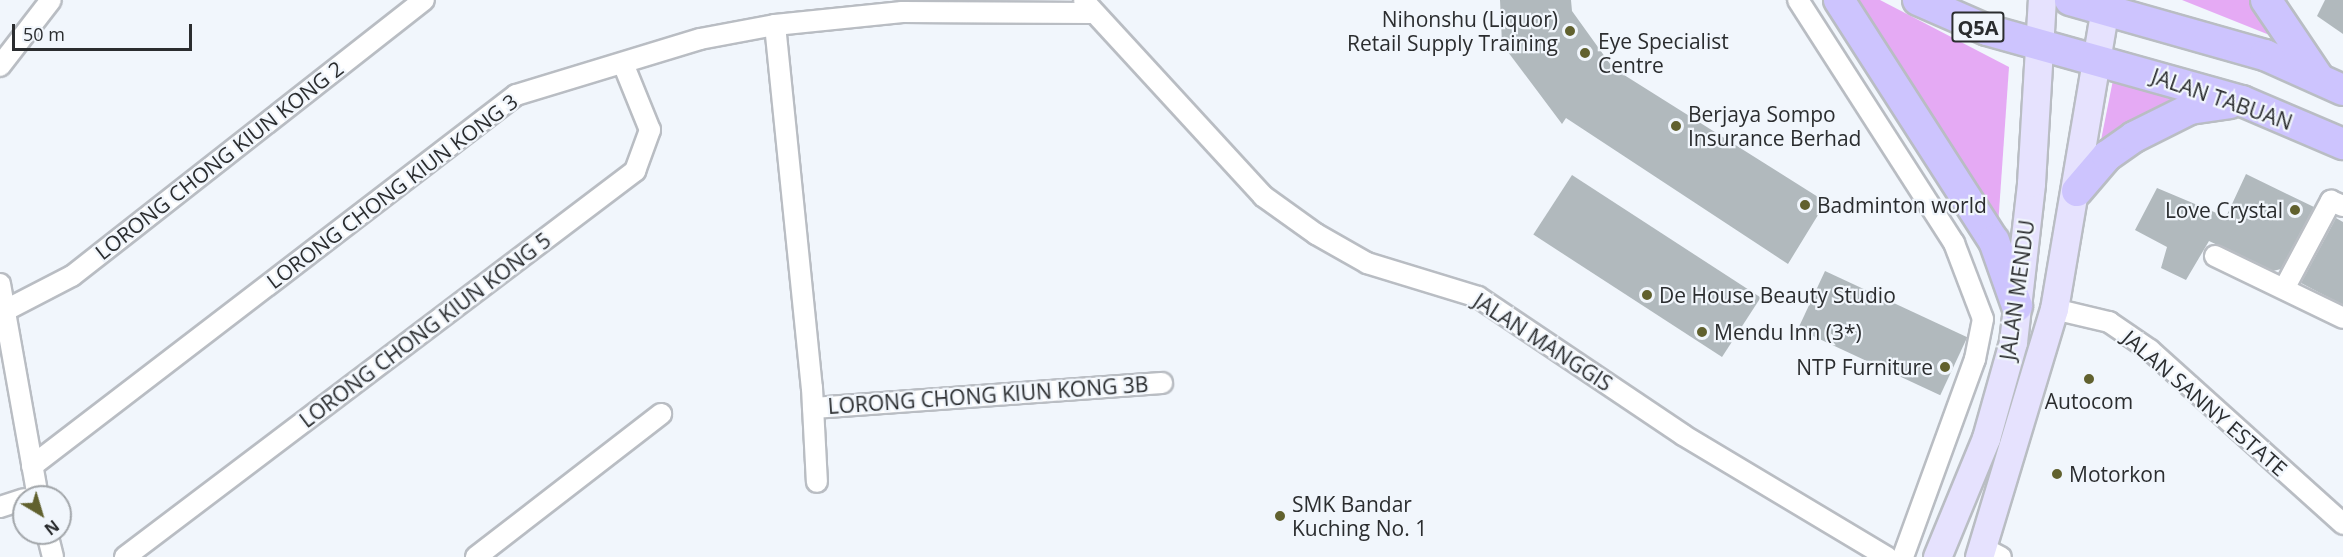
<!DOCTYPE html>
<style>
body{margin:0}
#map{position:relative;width:2343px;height:557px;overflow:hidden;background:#f1f6fc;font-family:"Open Sans",sans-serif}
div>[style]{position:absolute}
.green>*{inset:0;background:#e5aaf4}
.building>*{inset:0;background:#b1b9bd;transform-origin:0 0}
.roads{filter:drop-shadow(2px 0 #b9bdc3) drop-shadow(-2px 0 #b9bdc3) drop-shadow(0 2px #b9bdc3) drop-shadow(0 -2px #b9bdc3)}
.street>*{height:20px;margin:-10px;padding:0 10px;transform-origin:10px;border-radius:10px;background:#fff}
.secondary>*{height:27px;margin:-13.5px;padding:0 13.5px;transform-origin:13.5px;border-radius:13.5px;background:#e6e2fe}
.primary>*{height:30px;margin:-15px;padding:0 15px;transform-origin:15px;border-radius:15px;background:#cdc4fe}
.dots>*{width:16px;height:16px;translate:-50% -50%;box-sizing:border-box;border:3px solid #f1f6fc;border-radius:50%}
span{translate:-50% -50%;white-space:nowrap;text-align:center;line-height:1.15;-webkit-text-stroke:4.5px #f1f6fc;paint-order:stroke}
.shield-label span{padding:2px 4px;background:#f1f6fc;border:2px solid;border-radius:4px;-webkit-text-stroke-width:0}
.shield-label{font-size:20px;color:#2b2d2f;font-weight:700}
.poi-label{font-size:21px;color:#2b2d2f}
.right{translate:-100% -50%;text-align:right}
.left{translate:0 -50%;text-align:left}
.street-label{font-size:21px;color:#2b2d2f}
.north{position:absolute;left:12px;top:485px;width:60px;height:60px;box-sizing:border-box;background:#f1f6fc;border:2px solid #a2a6aa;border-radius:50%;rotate:142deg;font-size:16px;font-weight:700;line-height:24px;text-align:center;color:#2b2d2f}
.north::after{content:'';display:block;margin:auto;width:21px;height:27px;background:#61612e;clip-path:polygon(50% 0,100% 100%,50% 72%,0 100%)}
.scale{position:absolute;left:12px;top:24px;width:180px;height:27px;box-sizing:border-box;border:3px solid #2b2d2f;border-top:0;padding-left:8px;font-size:18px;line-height:21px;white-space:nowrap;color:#2b2d2f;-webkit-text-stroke:4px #f1f6fc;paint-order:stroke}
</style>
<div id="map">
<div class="green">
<div style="clip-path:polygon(1855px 0,1880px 0,2009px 67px,1998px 226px)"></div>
<div style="clip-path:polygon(2182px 0,2252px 0,2277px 38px)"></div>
<div style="clip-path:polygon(2113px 80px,2182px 97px,2099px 150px)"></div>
</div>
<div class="building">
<div style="clip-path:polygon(1500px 0,1571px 0,1572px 11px,1613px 68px,1826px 202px,1788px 264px,1566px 118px,1562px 124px,1502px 44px)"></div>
<div style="clip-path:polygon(2325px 0,2343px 0,2343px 34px,2317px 16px)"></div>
<div style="clip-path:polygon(2246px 174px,2314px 207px,2281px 269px,2273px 271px,2209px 241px,2186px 280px,2161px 268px,2167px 247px,2135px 230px,2157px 188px,2226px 217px)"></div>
<div style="left:1572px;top:175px;width:225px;height:71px;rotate:33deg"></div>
<div style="clip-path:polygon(2336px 218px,2343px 222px,2343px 305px,2301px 283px)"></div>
<div style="left:1825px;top:271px;width:157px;height:64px;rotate:25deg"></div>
</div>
<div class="roads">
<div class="street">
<div style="left:1798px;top:0;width:289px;rotate:57.3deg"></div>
<div style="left:1954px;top:243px;width:81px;rotate:69.1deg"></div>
<div style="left:1983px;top:319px;width:41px;rotate:101.3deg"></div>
<div style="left:1975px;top:359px;width:211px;rotate:110deg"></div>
<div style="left:1084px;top:1px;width:265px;rotate:47.4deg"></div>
<div style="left:1263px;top:196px;width:65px;rotate:35.6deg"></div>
<div style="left:1316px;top:234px;width:59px;rotate:29.6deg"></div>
<div style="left:1367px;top:263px;width:116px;rotate:17deg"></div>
<div style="left:1478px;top:297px;width:247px;rotate:33.9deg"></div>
<div style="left:1683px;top:435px;width:238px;rotate:30.9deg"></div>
<div style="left:775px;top:25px;width:365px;rotate:84.2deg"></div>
<div style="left:812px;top:388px;width:94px;rotate:87deg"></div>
<div style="left:0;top:66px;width:83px;rotate:-52.3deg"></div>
<div style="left:2215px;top:256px;width:142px;rotate:25.8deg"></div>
<div style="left:0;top:284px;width:216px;rotate:79.9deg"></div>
<div style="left:2285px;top:287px;width:98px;rotate:-61.9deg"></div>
<div style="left:2331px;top:201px;width:13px;rotate:23deg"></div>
<div style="left:8px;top:309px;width:72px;rotate:-27.3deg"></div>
<div style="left:72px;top:276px;width:447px;rotate:-38.1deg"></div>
<div style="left:2054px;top:309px;width:57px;rotate:13.3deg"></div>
<div style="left:2109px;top:322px;width:50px;rotate:34.3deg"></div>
<div style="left:2150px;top:350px;width:260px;rotate:42deg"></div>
<div style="left:813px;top:408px;width:350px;rotate:-4.1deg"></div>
<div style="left:32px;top:466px;width:610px;rotate:-37.47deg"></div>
<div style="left:516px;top:95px;width:192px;rotate:-16.9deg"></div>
<div style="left:700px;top:39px;width:76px;rotate:-10.6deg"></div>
<div style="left:775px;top:25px;width:128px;rotate:-5.8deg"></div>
<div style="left:902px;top:12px;width:188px;rotate:0.3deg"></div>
<div style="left:0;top:507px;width:25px;rotate:-18deg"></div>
<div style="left:47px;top:533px;width:25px;rotate:76deg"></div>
<div style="left:1983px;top:548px;width:20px;rotate:27deg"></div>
<div style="left:125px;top:557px;width:640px;rotate:-37.12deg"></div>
<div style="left:635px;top:171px;width:44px;rotate:-69.9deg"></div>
<div style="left:650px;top:130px;width:69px;rotate:-112.1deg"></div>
<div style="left:476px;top:557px;width:234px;rotate:-37.7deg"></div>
</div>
<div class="secondary">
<div style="left:1937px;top:557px;width:129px;rotate:-67.6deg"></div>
<div style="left:1986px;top:438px;width:100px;rotate:-74.3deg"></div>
<div style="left:2013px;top:342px;width:160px;rotate:-83.5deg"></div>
<div style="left:2031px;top:183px;width:183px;rotate:-86.6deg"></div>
<div style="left:1979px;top:557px;width:259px;rotate:-73.2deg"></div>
<div style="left:2054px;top:309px;width:313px;rotate:-80.4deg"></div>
</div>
<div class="primary">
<div style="left:1839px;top:0;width:287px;rotate:57.3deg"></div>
<div style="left:1994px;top:241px;width:69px;rotate:70.5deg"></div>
<div style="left:1918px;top:0;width:75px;rotate:23.5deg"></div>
<div style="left:1987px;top:30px;width:265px;rotate:15.6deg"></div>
<div style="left:2242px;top:101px;width:110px;rotate:23.1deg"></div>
<div style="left:2070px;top:0;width:203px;rotate:15.8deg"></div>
<div style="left:2265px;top:55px;width:85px;rotate:24.2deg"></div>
<div style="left:2266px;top:0;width:93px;rotate:56deg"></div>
<div style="left:2077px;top:191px;width:46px;rotate:-49.4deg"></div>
<div style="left:2107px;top:156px;width:33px;rotate:-35deg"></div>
<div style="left:2134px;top:137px;width:63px;rotate:-26.6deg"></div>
<div style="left:2190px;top:109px;width:40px;rotate:-8.5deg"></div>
</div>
</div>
<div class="dots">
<div style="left:1570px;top:31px;background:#61612e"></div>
<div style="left:1585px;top:53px;background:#61612e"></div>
<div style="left:1676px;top:126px;background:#61612e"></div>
<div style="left:1805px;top:205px;background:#61612e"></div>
<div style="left:2295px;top:210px;background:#61612e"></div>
<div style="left:1647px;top:295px;background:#61612e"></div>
<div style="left:1702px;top:332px;background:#61612e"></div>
<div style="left:1945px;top:367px;background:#61612e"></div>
<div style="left:2089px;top:379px;background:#61612e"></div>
<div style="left:2057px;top:474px;background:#61612e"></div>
<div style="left:1280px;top:516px;background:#61612e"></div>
</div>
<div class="shield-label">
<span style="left:1978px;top:27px">Q5A</span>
</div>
<div class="poi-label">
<span class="right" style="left:1558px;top:31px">Nihonshu (Liquor)<br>Retail Supply Training</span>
<span class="left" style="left:1598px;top:53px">Eye Specialist<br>Centre</span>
<span class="left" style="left:1688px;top:126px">Berjaya Sompo<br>Insurance Berhad</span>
<span class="left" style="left:1817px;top:205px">Badminton world</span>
<span class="right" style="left:2283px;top:210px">Love Crystal</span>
<span class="left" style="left:1659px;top:295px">De House Beauty Studio</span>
<span class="left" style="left:1714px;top:332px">Mendu Inn (3*)</span>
<span class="right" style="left:1933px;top:367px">NTP Furniture</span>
<span style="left:2089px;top:401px">Autocom</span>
<span class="left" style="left:2069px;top:474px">Motorkon</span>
<span class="left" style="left:1292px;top:516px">SMK Bandar<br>Kuching No. 1</span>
</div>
<div class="street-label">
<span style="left:2222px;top:99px;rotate:19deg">JALAN TABUAN</span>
<span style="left:219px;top:160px;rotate:-38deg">LORONG CHONG KIUN KONG 2</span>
<span style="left:392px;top:191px;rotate:-37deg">LORONG CHONG KIUN KONG 3</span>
<span style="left:2017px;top:290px;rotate:-82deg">JALAN MENDU</span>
<span style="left:425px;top:330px;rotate:-37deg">LORONG CHONG KIUN KONG 5</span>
<span style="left:1543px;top:342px;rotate:33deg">JALAN MANGGIS</span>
<span style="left:988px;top:395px;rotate:-4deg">LORONG CHONG KIUN KONG 3B</span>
<span style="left:2205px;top:403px;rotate:41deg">JALAN SANNY ESTATE</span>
</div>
<div class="north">N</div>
<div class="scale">50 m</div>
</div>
